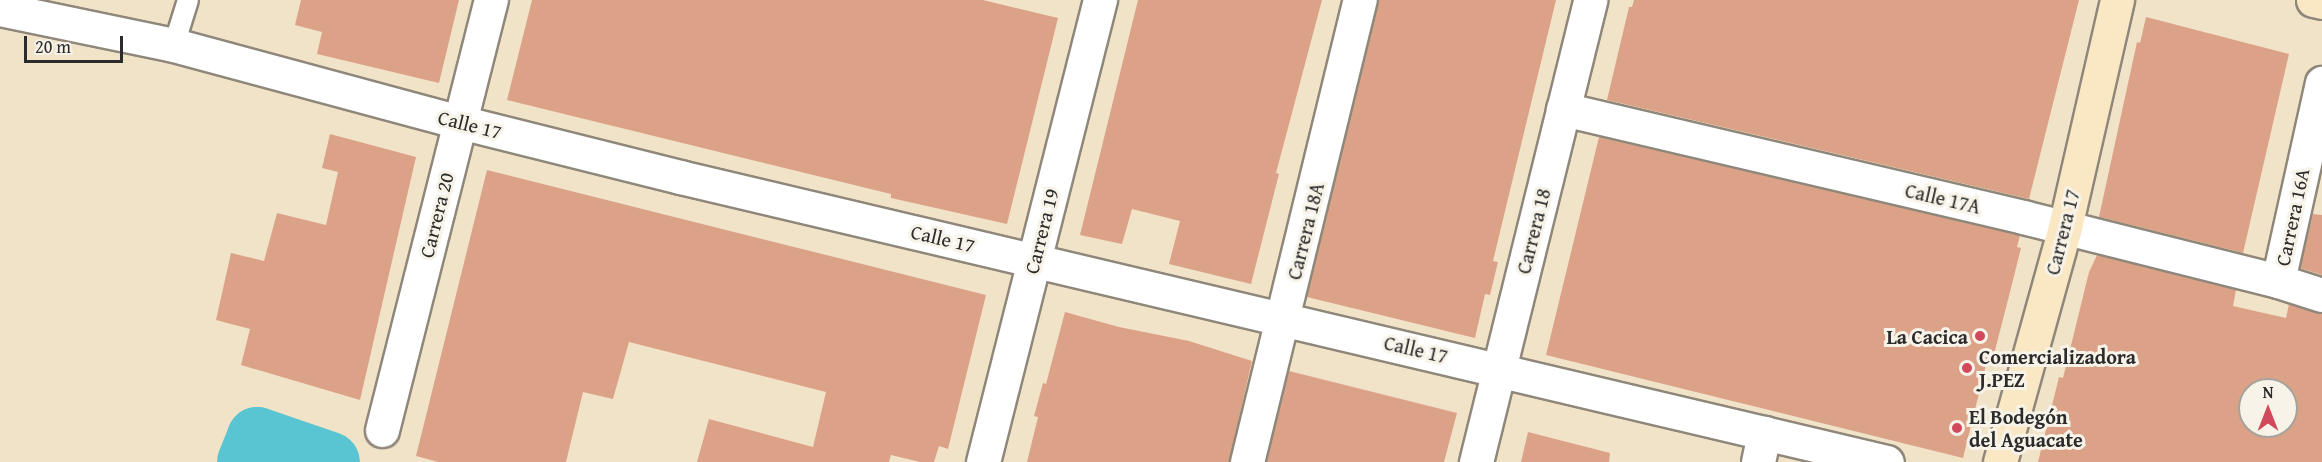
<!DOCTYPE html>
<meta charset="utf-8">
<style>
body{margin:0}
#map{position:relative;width:2322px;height:462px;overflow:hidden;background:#f1e3c8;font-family:"Gentium Book Plus",serif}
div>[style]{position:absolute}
.river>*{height:60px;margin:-30px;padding:0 30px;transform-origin:30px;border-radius:30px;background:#59c5d2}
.building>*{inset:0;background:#dca288}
.roads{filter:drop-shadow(2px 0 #8e877a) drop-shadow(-2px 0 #8e877a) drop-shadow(0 2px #8e877a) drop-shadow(0 -2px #8e877a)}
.lane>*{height:20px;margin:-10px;padding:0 10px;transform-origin:10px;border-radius:10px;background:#fff}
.street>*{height:33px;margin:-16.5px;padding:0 16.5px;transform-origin:16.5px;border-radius:16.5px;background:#fff}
.secondary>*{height:33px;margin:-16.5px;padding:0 16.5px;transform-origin:16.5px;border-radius:16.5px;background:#fae7c3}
.dots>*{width:16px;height:16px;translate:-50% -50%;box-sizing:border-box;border:3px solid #f7f3e8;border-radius:50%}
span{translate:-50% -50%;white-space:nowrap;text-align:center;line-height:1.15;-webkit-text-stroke:6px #f7f3e8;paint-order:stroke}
.street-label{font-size:20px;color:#2b2b2b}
.poi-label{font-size:20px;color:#2b2b2b;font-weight:700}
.right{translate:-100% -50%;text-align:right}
.left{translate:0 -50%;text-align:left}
.north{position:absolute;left:2238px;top:378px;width:60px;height:60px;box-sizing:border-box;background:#f7f3e8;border:2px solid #a5a39c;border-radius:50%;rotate:0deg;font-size:16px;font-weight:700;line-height:24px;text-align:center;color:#2b2b2b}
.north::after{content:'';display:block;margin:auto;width:21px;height:27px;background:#d1495b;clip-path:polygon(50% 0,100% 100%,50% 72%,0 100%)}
.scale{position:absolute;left:24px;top:36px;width:99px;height:27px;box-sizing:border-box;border:3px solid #2b2b2b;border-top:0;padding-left:8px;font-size:18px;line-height:21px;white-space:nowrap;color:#2b2b2b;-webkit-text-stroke:4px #f7f3e8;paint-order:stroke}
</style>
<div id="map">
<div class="river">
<div style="left:247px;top:462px;width:27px;rotate:-68deg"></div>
<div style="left:257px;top:437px;width:77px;rotate:18.9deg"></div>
</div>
<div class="building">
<div style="clip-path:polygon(301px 0,459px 0,439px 83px,317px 54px,322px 32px,295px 25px)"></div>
<div style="clip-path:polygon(532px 0,983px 0,1058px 18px,1007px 224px,891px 198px,891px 194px,507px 100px)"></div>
<div style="clip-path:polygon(1138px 0,1322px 0,1276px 173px,1279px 174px,1251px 284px,1169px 264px,1180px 221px,1132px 209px,1122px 244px,1080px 235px)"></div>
<div style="clip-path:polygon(1378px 0,1556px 0,1493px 261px,1498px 262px,1490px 295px,1485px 294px,1475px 338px,1307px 297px)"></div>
<div style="clip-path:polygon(1634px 0,2079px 0,2029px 199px,1607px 100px,1629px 7px,1632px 7px)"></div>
<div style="clip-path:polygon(2146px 17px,2289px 54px,2243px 253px,2099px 217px,2137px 42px,2140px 43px)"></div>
<div style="clip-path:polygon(330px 134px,416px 157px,360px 400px,241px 365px,250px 329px,216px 320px,231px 253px,264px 261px,277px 213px,326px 225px,338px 172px,322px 168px)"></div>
<div style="clip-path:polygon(1599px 137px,2020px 235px,2017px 247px,2021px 248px,2008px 300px,1993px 358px,1988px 357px,1963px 458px,1546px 355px)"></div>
<div style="clip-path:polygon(487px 170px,986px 295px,948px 449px,939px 446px,934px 462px,920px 462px,891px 455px,889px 462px,697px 462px,709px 419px,813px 447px,826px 392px,629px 342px,613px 399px,583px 392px,566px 462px,438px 462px,416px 456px)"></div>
<div style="clip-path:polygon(2313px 214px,2322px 215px,2322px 275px,2300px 268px)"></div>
<div style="clip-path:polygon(evenodd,2097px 255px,2236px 290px,2233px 306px,2286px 318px,2289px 304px,2322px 313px,2322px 462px,2038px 462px,2059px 377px,2063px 378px,2089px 272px,2097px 255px,2250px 390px,2286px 390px,2286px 426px,2250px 426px,2250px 390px)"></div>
<div style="clip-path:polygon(1065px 312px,1119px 327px,1189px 341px,1252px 361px,1229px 462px,1027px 462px,1038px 417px,1034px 416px,1043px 383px,1046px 384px)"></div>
<div style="clip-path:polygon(1289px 371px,1457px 413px,1444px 462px,1266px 462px)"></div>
<div style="clip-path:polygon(1528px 432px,1610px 453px,1609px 462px,1521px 462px)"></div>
</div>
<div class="roads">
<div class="lane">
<div style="left:174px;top:45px;width:47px;rotate:-72.7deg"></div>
</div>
<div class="street">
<div style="left:0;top:9px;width:178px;rotate:11.7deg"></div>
<div style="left:174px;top:45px;width:296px;rotate:15.1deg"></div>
<div style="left:460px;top:122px;width:227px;rotate:14deg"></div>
<div style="left:680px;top:177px;width:1240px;rotate:13.29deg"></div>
<div style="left:1563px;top:109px;width:473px;rotate:13.2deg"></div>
<div style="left:2023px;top:217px;width:263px;rotate:14.1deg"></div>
<div style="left:2278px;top:281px;width:46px;rotate:17.7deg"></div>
<div style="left:2278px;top:281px;width:203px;rotate:-77.5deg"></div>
<div style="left:382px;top:430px;width:444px;rotate:-75.8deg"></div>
<div style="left:983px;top:462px;width:477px;rotate:-75.8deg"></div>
<div style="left:1247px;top:462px;width:476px;rotate:-76.3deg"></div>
<div style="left:1476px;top:462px;width:476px;rotate:-76.1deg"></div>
<div style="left:1758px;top:462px;width:30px;rotate:-78deg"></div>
</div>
<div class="secondary">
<div style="left:2313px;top:0;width:9px;rotate:13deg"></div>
<div style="left:2000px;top:462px;width:244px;rotate:-74.5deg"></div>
<div style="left:2065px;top:227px;width:233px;rotate:-77.1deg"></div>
</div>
</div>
<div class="dots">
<div style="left:1980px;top:336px;background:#d1495b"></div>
<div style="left:1967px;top:368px;background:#d1495b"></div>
<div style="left:1957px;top:428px;background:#d1495b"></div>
</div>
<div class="street-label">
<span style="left:470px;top:124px;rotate:14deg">Calle 17</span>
<span style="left:1943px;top:198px;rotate:13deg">Calle 17A</span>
<span style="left:436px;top:215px;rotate:-76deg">Carrera 20</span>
<span style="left:2292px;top:217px;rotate:-78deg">Carrera 16A</span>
<span style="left:1041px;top:231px;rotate:-76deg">Carrera 19</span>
<span style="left:1305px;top:231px;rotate:-76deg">Carrera 18A</span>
<span style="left:1533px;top:231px;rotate:-76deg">Carrera 18</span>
<span style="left:2062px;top:232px;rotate:-76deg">Carrera 17</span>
<span style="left:943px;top:238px;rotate:13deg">Calle 17</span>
<span style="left:1416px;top:349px;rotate:13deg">Calle 17</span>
</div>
<div class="poi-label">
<span class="right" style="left:1968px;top:336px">La Cacica</span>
<span class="left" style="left:1979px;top:368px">Comercializadora<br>J.PEZ</span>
<span class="left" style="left:1969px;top:428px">El Bodegón<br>del Aguacate</span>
</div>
<div class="north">N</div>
<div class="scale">20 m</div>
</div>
